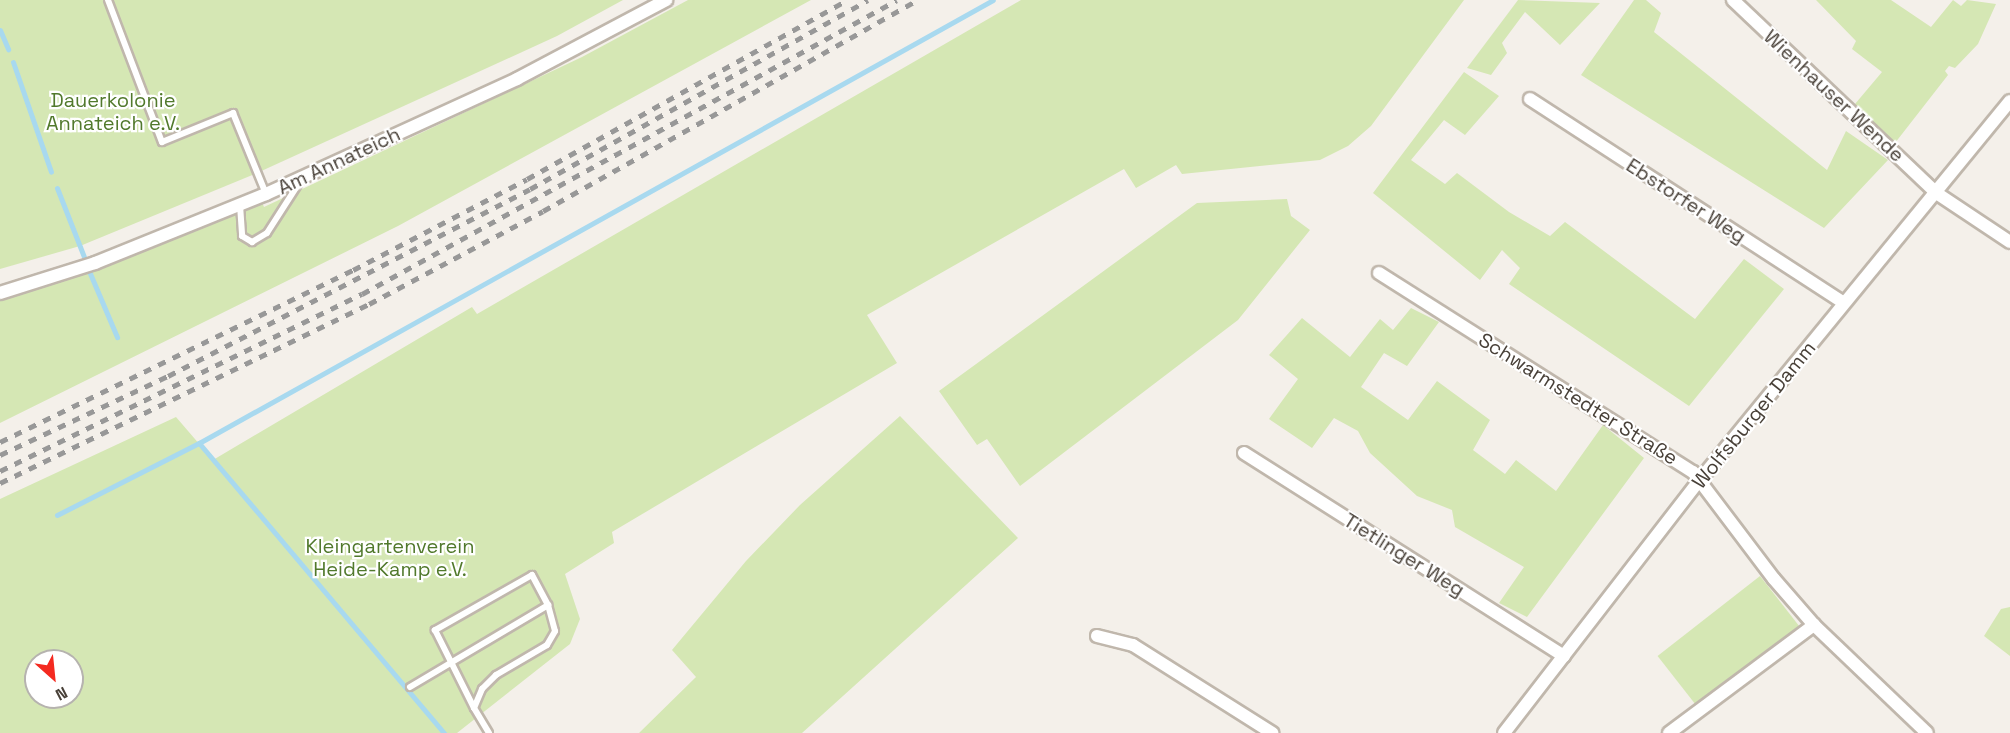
<!DOCTYPE html>
<meta charset="utf-8">
<style>
body{margin:0}
#map{position:relative;width:2010px;height:733px;overflow:hidden;background:#f4f0ea;font-family:"Space Grotesk",sans-serif}
div>[style]{position:absolute}
.green>*{inset:0;background:#d5e7b4;transform-origin:0 0}
.stream>*{height:5px;margin:-2.5px;padding:0 2.5px;transform-origin:2.5px;border-radius:2.5px;background:#a8d9ef}
.roads{filter:drop-shadow(2px 0 #c0b7ac) drop-shadow(-2px 0 #c0b7ac) drop-shadow(0 2px #c0b7ac) drop-shadow(0 -2px #c0b7ac)}
.lane>*{height:6px;margin:-3px;padding:0 3px;transform-origin:3px;border-radius:3px;background:#fff}
.street>*{height:12px;margin:-6px;padding:0 6px;transform-origin:6px;border-radius:6px;background:#fff}
.rail>*{height:4.5px;margin-top:-2.25px;transform-origin:0;background:repeating-linear-gradient(90deg,#989898 0 8px,transparent 0 16px)}
span{translate:-50% -50%;white-space:nowrap;text-align:center;line-height:1.15;-webkit-text-stroke:4.5px #fff;paint-order:stroke}
.street-label{font-size:20px;color:#484038}
.park-label{font-size:20px;color:#51792c}
.north{position:absolute;left:24px;top:649px;width:60px;height:60px;box-sizing:border-box;background:#fff;border:2px solid #b6b3af;border-radius:50%;rotate:153deg;font-size:16px;font-weight:700;line-height:24px;text-align:center;color:#484038}
.north::after{content:'';display:block;margin:auto;width:21px;height:27px;background:#f42a20;clip-path:polygon(50% 0,100% 100%,50% 72%,0 100%)}
</style>
<div id="map">
<div class="green">
<div style="clip-path:polygon(0 0,623px 0,557px 36px,257px 173px,80px 246px,0 269px)"></div>
<div style="clip-path:polygon(688px 0,811px 0,398px 226px,0 423px,0 287px,73px 265px,259px 195px,264px 207px,582px 57px)"></div>
<div style="clip-path:polygon(evenodd,1021px 0,1464px 0,1371px 126px,1348px 146px,1320px 160px,1182px 174px,1176px 165px,1136px 188px,1124px 169px,867px 315px,897px 363px,612px 532px,614px 543px,565px 574px,580px 619px,570px 644px,457px 733px,0 733px,0 499px,176px 417px,213px 460px,472px 307px,477px 314px,1021px 0,36px 661px,72px 661px,72px 697px,36px 697px,36px 661px)"></div>
<div style="clip-path:polygon(1518px 0,1600px 3px,1560px 45px,1525px 12px,1502px 43px,1507px 53px,1491px 75px,1467px 68px)"></div>
<div style="clip-path:polygon(1634px 0,1646px 0,1661px 13px,1654px 32px,1827px 170px,1846px 131px,1888px 160px,1824px 228px,1581px 75px)"></div>
<div style="clip-path:polygon(1816px 0,1891px 0,1931px 27px,1953px 0,1961px 6px,1967px 0,1996px 4px,1978px 44px,1955px 68px,1949px 66px,1945px 71px,1948px 75px,1895px 143px,1855px 104px,1882px 72px,1852px 49px,1856px 41px)"></div>
<div style="clip-path:polygon(1464px 72px,1499px 96px,1465px 135px,1444px 120px,1411px 160px,1445px 184px,1457px 173px,1509px 212px,1550px 236px,1565px 222px,1695px 319px,1744px 259px,1784px 289px,1689px 406px,1509px 284px,1520px 268px,1502px 250px,1480px 280px,1373px 193px)"></div>
<div style="clip-path:polygon(1287px 199px,1291px 216px,1310px 230px,1238px 320px,1020px 486px,987px 439px,977px 445px,939px 391px,1197px 203px)"></div>
<div style="clip-path:polygon(1411px 308px,1439px 322px,1407px 366px,1384px 353px,1361px 387px,1408px 420px,1437px 381px,1490px 420px,1473px 450px,1505px 474px,1516px 460px,1556px 491px,1603px 425px,1644px 458px,1527px 617px,1499px 603px,1524px 567px,1455px 527px,1452px 510px,1417px 496px,1370px 453px,1358px 431px,1334px 418px,1312px 448px,1269px 419px,1298px 379px,1269px 355px,1302px 318px,1350px 357px,1380px 319px,1393px 330px)"></div>
<div style="clip-path:polygon(900px 416px,1018px 538px,802px 733px,639px 733px,696px 677px,672px 650px,746px 561px,800px 505px)"></div>
<div style="left:1760px;top:576px;width:68px;height:130px;rotate:52deg"></div>
<div style="clip-path:polygon(2010px 607px,2010px 656px,1984px 636px,2001px 609px)"></div>
</div>
<div class="stream">
<div style="left:0;top:30px;width:21px;rotate:67deg"></div>
<div style="left:13px;top:62px;width:116px;rotate:70.9deg"></div>
<div style="left:57px;top:188px;width:74px;rotate:68.6deg"></div>
<div style="left:89px;top:271px;width:72px;rotate:67deg"></div>
<div style="left:199px;top:443px;width:380px;rotate:49.8deg"></div>
<div style="left:57px;top:515px;width:159px;rotate:-26.9deg"></div>
<div style="left:199px;top:443px;width:909px;rotate:-29.16deg"></div>
</div>
<div class="roads">
<div class="lane">
<div style="left:108px;top:0;width:152px;rotate:69.2deg"></div>
<div style="left:162px;top:142px;width:77px;rotate:-22.2deg"></div>
<div style="left:233px;top:113px;width:87px;rotate:67.8deg"></div>
<div style="left:240px;top:205px;width:31px;rotate:86deg"></div>
<div style="left:242px;top:236px;width:12px;rotate:31deg"></div>
<div style="left:252px;top:242px;width:17px;rotate:-31deg"></div>
<div style="left:267px;top:233px;width:63px;rotate:-57.3deg"></div>
<div style="left:410px;top:687px;width:161px;rotate:-30.7deg"></div>
<div style="left:474px;top:708px;width:21px;rotate:-67deg"></div>
<div style="left:482px;top:689px;width:20px;rotate:-45deg"></div>
<div style="left:496px;top:675px;width:59px;rotate:-30.5deg"></div>
<div style="left:547px;top:645px;width:16px;rotate:-60deg"></div>
<div style="left:555px;top:631px;width:27px;rotate:-105deg"></div>
<div style="left:548px;top:605px;width:34px;rotate:-118deg"></div>
<div style="left:532px;top:575px;width:112px;rotate:150.4deg"></div>
<div style="left:435px;top:630px;width:87px;rotate:63.4deg"></div>
<div style="left:474px;top:708px;width:29px;rotate:59deg"></div>
</div>
<div class="street">
<div style="left:1733px;top:0;width:279px;rotate:43.5deg"></div>
<div style="left:1935px;top:192px;width:90px;rotate:33.7deg"></div>
<div style="left:1530px;top:99px;width:373px;rotate:33deg"></div>
<div style="left:1379px;top:273px;width:372px;rotate:32.4deg"></div>
<div style="left:1693px;top:472px;width:134px;rotate:52.9deg"></div>
<div style="left:1774px;top:579px;width:61px;rotate:49deg"></div>
<div style="left:1814px;top:625px;width:156px;rotate:43.7deg"></div>
<div style="left:0;top:293px;width:100px;rotate:-17.5deg"></div>
<div style="left:95px;top:263px;width:184px;rotate:-22deg"></div>
<div style="left:266px;top:194px;width:276px;rotate:-24.6deg"></div>
<div style="left:517px;top:79px;width:169px;rotate:-27.9deg"></div>
<div style="left:1244px;top:453px;width:379px;rotate:32.4deg"></div>
<div style="left:1097px;top:636px;width:37px;rotate:14deg"></div>
<div style="left:1133px;top:645px;width:165px;rotate:32.3deg"></div>
<div style="left:1504px;top:733px;width:319px;rotate:-52.3deg"></div>
<div style="left:1699px;top:481px;width:491px;rotate:-50.7deg"></div>
<div style="left:1669px;top:733px;width:181px;rotate:-36.7deg"></div>
</div>
</div>
<div class="rail">
<div style="left:0;top:442px;width:393px;rotate:-26deg"></div>
<div style="left:353px;top:270px;width:196px;rotate:-27.6deg"></div>
<div style="left:527px;top:179px;width:367px;rotate:-29.2deg"></div>
<div style="left:0;top:455px;width:186px;rotate:-25.2deg"></div>
<div style="left:168px;top:376px;width:407px;rotate:-27.3deg"></div>
<div style="left:530px;top:189px;width:387px;rotate:-29.2deg"></div>
<div style="left:0;top:471px;width:403px;rotate:-26.1deg"></div>
<div style="left:362px;top:294px;width:610px;rotate:-28.79deg"></div>
<div style="left:0;top:483px;width:410px;rotate:-25.9deg"></div>
<div style="left:369px;top:304px;width:197px;rotate:-28.1deg"></div>
<div style="left:543px;top:211px;width:430px;rotate:-29.4deg"></div>
</div>
<div class="street-label">
<span style="left:1834px;top:96px;rotate:43deg">Wienhauser Wende</span>
<span style="left:339px;top:161px;rotate:-25deg">Am Annateich</span>
<span style="left:1686px;top:201px;rotate:33deg">Ebstorfer Weg</span>
<span style="left:1578px;top:399px;rotate:32deg">Schwarmstedter Straße</span>
<span style="left:1754px;top:415px;rotate:-51deg">Wolfsburger Damm</span>
<span style="left:1404px;top:555px;rotate:32deg">Tietlinger Weg</span>
</div>
<div class="park-label">
<span style="left:113px;top:112px">Dauerkolonie<br>Annateich e.V.</span>
<span style="left:390px;top:558px">Kleingartenverein<br>Heide-Kamp e.V.</span>
</div>
<div class="north">N</div>
</div>
